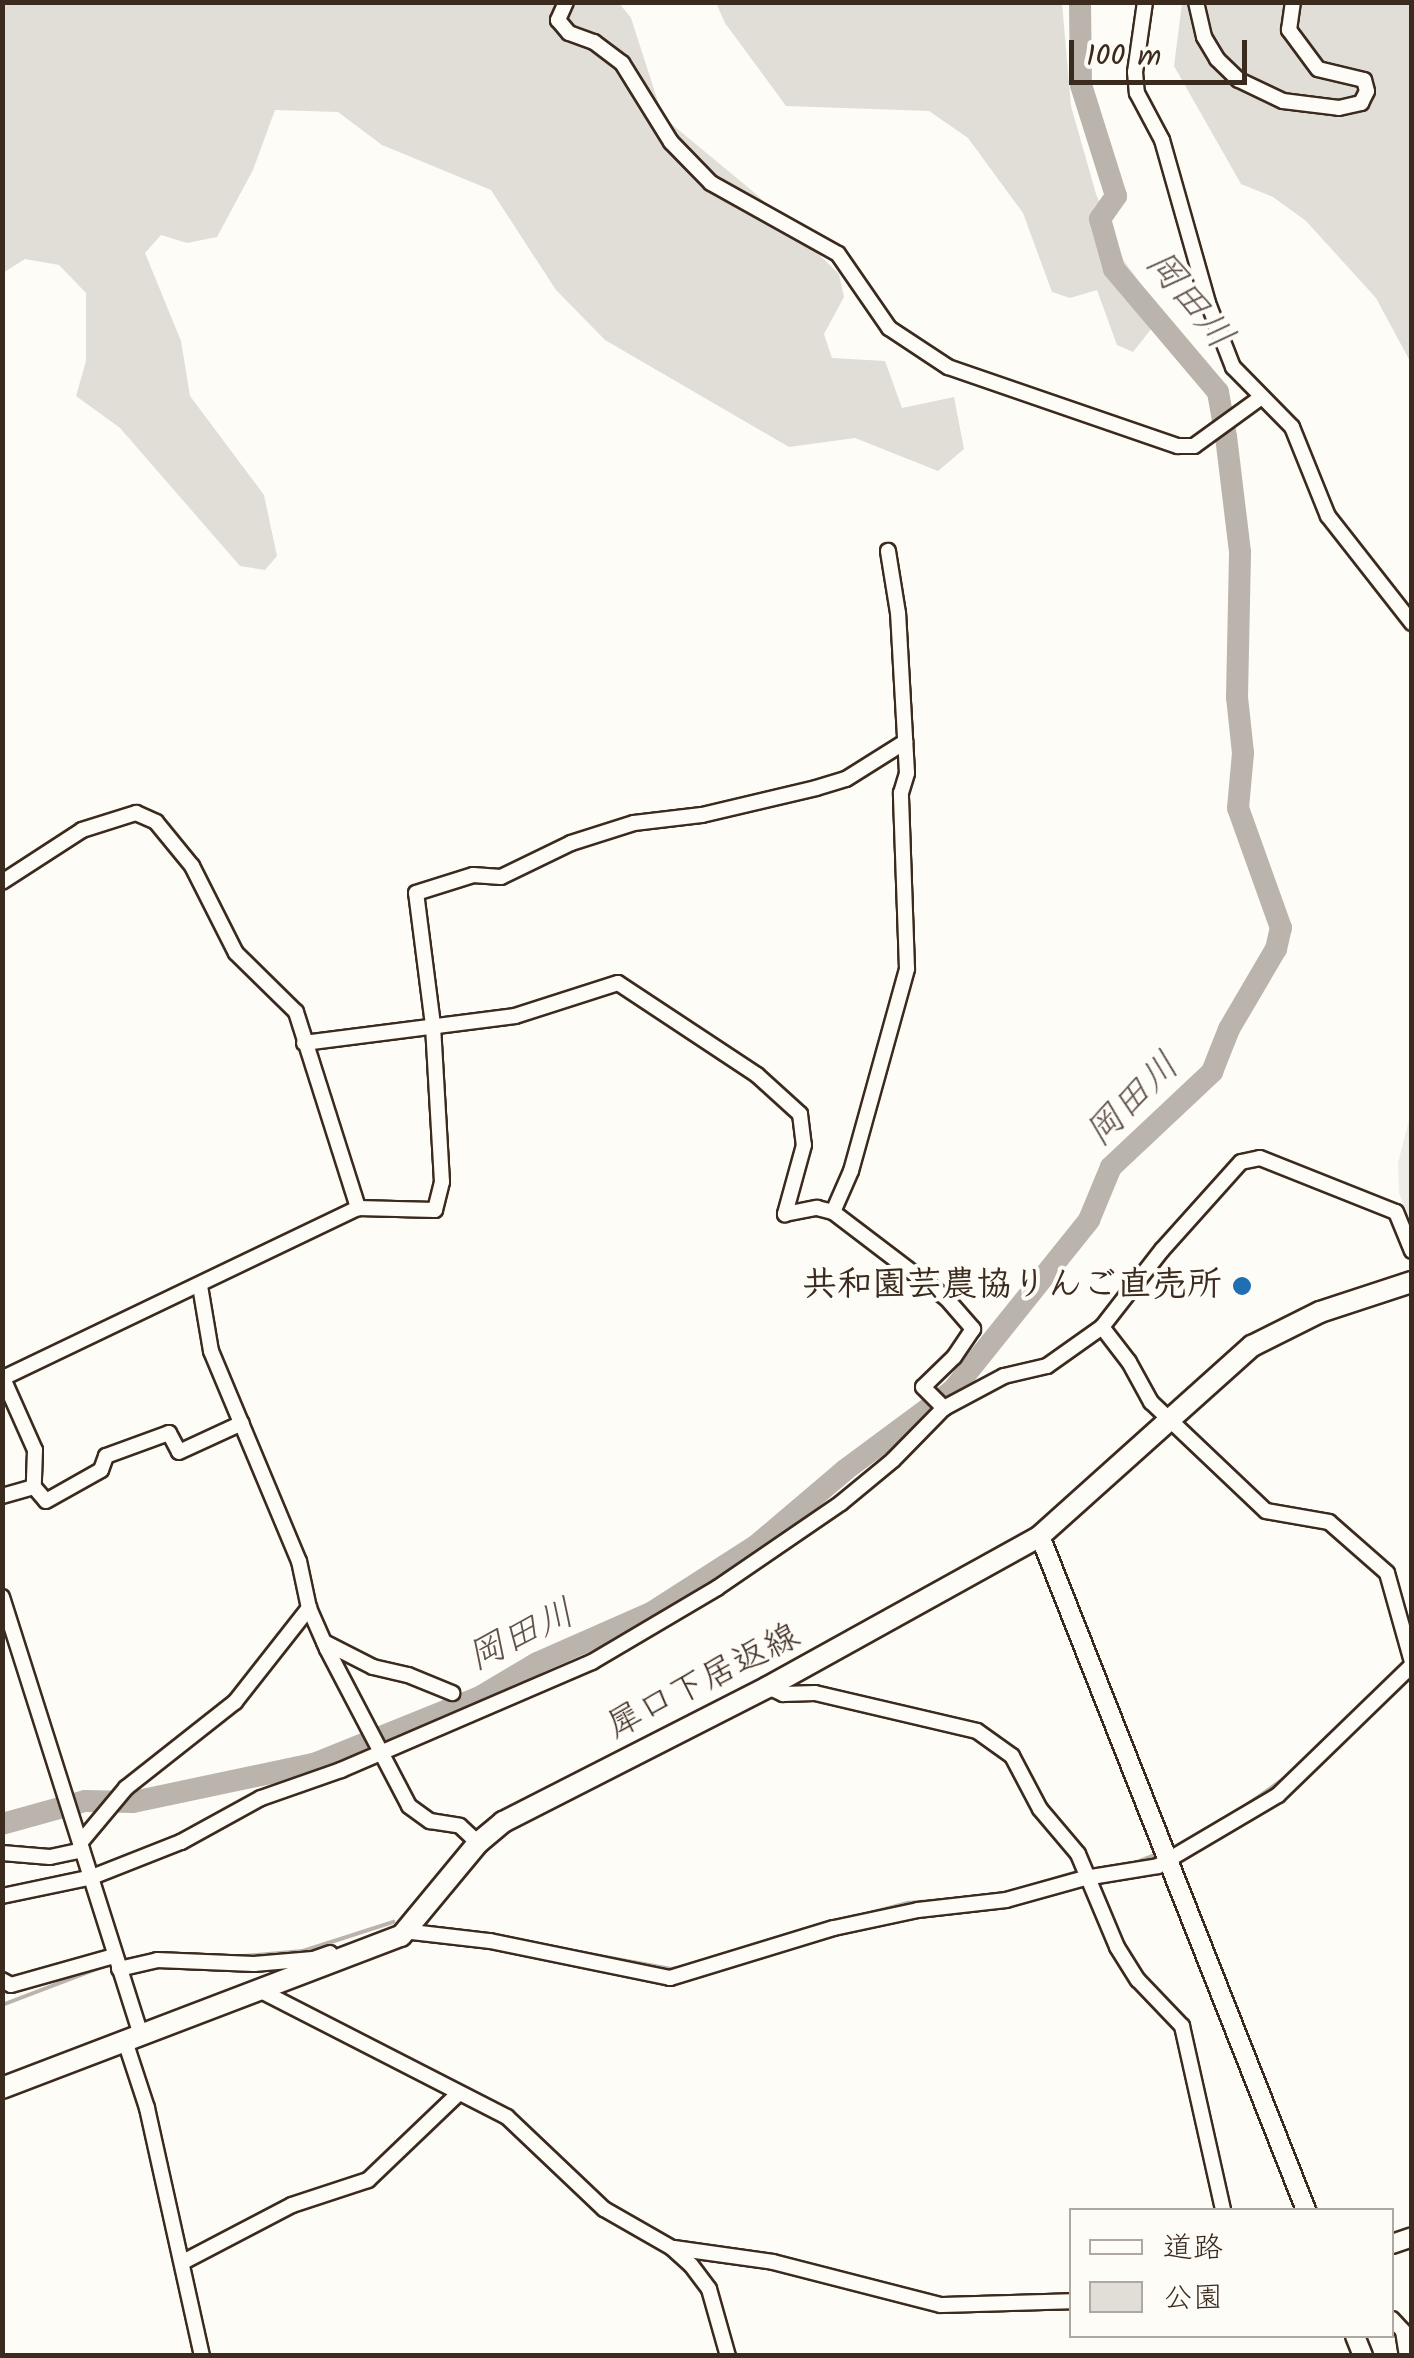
<!DOCTYPE html>
<meta charset="utf-8">
<style>
body{margin:0}
#map{position:relative;width:1414px;height:2358px;overflow:hidden;background:#fdfcf7;font-family:Kalam,"Klee One",sans-serif}
div>[style]{position:absolute}
.built>*{inset:0;background:#efece7}
.green>*{inset:0;background:#e1ded7}
.stream>*{height:4px;margin:-2px;padding:0 2px;transform-origin:2px;border-radius:2px;background:#bbb4ad}
.river>*{height:22px;margin:-11px;padding:0 11px;transform-origin:11px;border-radius:11px;background:#bbb4ad}
.roads{filter:drop-shadow(2px 0 #3b2a1e) drop-shadow(-2px 0 #3b2a1e) drop-shadow(0 2px #3b2a1e) drop-shadow(0 -2px #3b2a1e)}
.minor>*{height:14px;margin:-7px;padding:0 7px;transform-origin:7px;border-radius:7px;background:#fdfcf7}
.tertiary>*{height:18px;margin:-9px;padding:0 9px;transform-origin:9px;border-radius:9px;background:#fdfcf7}
.secondary>*{height:20px;margin:-10px;padding:0 10px;transform-origin:10px;border-radius:10px;background:#fdfcf7}
.dots>*{width:28px;height:28px;translate:-50% -50%;box-sizing:border-box;border:5px solid #fdfcf7;border-radius:50%}
span{translate:-50% -50%;white-space:nowrap;text-align:center;line-height:1.15;-webkit-text-stroke:8px #fdfcf7;paint-order:stroke}
.poi-label{font-size:35px;color:#3b2a1e;font-weight:700}
.right{translate:-100% -50%;text-align:right}
.street-label{font-size:35px;color:#3b2a1e}
.water-label{font-size:38px;color:#615349;font-style:italic}
.frame{position:absolute;inset:0;border:5px solid #3b2a1e;pointer-events:none}
.legend{position:absolute;left:1069px;top:2208px;width:325px;height:130px;box-sizing:border-box;background:#fdfcf7;border:2px solid #afa8a0;margin:0;padding:12px 18px;list-style:none;font-size:30px;color:#3b2a1e}
.legend li{display:flex;align-items:center;gap:20px;height:50px}
.legend b{width:50px;border:2px solid #afa8a0}
.scale{position:absolute;left:1069px;top:40px;width:178px;height:45px;box-sizing:border-box;border:5px solid #3b2a1e;border-top:0;padding-left:12px;font-size:30px;line-height:35px;white-space:nowrap;color:#3b2a1e;-webkit-text-stroke:8px #fdfcf7;paint-order:stroke}
</style>
<div id="map">
<div class="built">
<div style="clip-path:polygon(1411px 1112px,1411px 1223px,1399px 1193px,1398px 1163px)"></div>
</div>
<div class="green">
<div style="clip-path:polygon(3px 3px,619px 3px,631px 18px,663px 117px,756px 194px,839px 274px,844px 297px,824px 334px,832px 358px,885px 361px,902px 408px,954px 397px,964px 449px,938px 471px,855px 438px,789px 447px,605px 340px,556px 290px,491px 190px,382px 145px,338px 112px,275px 110px,253px 170px,217px 237px,187px 243px,161px 235px,145px 253px,181px 341px,190px 396px,264px 495px,277px 556px,265px 570px,240px 566px,120px 428px,76px 396px,86px 361px,86px 293px,59px 265px,25px 259px,3px 273px)"></div>
<div style="clip-path:polygon(716px 3px,1062px 3px,1071px 106px,1096px 194px,1124px 261px,1163px 314px,1133px 352px,1117px 345px,1097px 290px,1070px 298px,1052px 292px,1023px 213px,968px 138px,929px 111px,786px 106px,725px 23px)"></div>
<div style="clip-path:polygon(1182px 3px,1411px 3px,1411px 363px,1376px 298px,1306px 221px,1273px 197px,1241px 184px,1174px 66px)"></div>
</div>
<div class="stream">
<div style="left:1244px;top:1807px;width:55px;rotate:-35.4deg"></div>
<div style="left:1129px;top:1865px;width:26px;rotate:-21deg"></div>
<div style="left:1037px;top:1884px;width:45px;rotate:-16.8deg"></div>
<div style="left:870px;top:1913px;width:39px;rotate:-15deg"></div>
<div style="left:908px;top:1903px;width:56px;rotate:-5.1deg"></div>
<div style="left:556px;top:1948px;width:117px;rotate:10.3deg"></div>
<div style="left:671px;top:1969px;width:13px;rotate:-9deg"></div>
<div style="left:232px;top:1957px;width:71px;rotate:-4.8deg"></div>
<div style="left:303px;top:1951px;width:95px;rotate:-17.9deg"></div>
<div style="left:123px;top:1960px;width:30px;rotate:-9deg"></div>
<div style="left:2px;top:2005px;width:109px;rotate:-20.9deg"></div>
</div>
<div class="river">
<div style="left:2px;top:1824px;width:86px;rotate:-15.5deg"></div>
<div style="left:85px;top:1801px;width:48px;rotate:1.2deg"></div>
<div style="left:133px;top:1802px;width:185px;rotate:-11.9deg"></div>
<div style="left:314px;top:1764px;width:179px;rotate:-22deg"></div>
<div style="left:480px;top:1697px;width:66px;rotate:-30.8deg"></div>
<div style="left:537px;top:1663px;width:124px;rotate:-23.7deg"></div>
<div style="left:651px;top:1613px;width:126px;rotate:-32.7deg"></div>
<div style="left:757px;top:1545px;width:116px;rotate:-40.4deg"></div>
<div style="left:845px;top:1470px;width:134px;rotate:-36.5deg"></div>
<div style="left:953px;top:1390px;width:218px;rotate:-51.3deg"></div>
<div style="left:1089px;top:1220px;width:57px;rotate:-67.5deg"></div>
<div style="left:1111px;top:1167px;width:139px;rotate:-43.2deg"></div>
<div style="left:1212px;top:1072px;width:46px;rotate:-68.4deg"></div>
<div style="left:1229px;top:1029px;width:93px;rotate:-59.6deg"></div>
<div style="left:1276px;top:949px;width:22px;rotate:-77deg"></div>
<div style="left:1281px;top:928px;width:127px;rotate:-109.7deg"></div>
<div style="left:1238px;top:808px;width:55px;rotate:-84.8deg"></div>
<div style="left:1243px;top:753px;width:56px;rotate:-96.1deg"></div>
<div style="left:1237px;top:697px;width:145px;rotate:-88.8deg"></div>
<div style="left:1240px;top:552px;width:116px;rotate:-96.9deg"></div>
<div style="left:1226px;top:437px;width:46px;rotate:-100.1deg"></div>
<div style="left:1218px;top:392px;width:161px;rotate:-130.2deg"></div>
<div style="left:1114px;top:269px;width:52px;rotate:-105.6deg"></div>
<div style="left:1100px;top:219px;width:28px;rotate:-55deg"></div>
<div style="left:1116px;top:196px;width:116px;rotate:-107.5deg"></div>
<div style="left:1081px;top:85px;width:83px;rotate:-90.7deg"></div>
</div>
<div class="roads">
<div class="minor">
<div style="left:566px;top:2px;width:20px;rotate:114deg"></div>
<div style="left:558px;top:20px;width:17px;rotate:50deg"></div>
<div style="left:569px;top:33px;width:27px;rotate:20deg"></div>
<div style="left:594px;top:42px;width:35px;rotate:37deg"></div>
<div style="left:622px;top:63px;width:93px;rotate:58.2deg"></div>
<div style="left:671px;top:142px;width:57px;rotate:45.7deg"></div>
<div style="left:711px;top:183px;width:145px;rotate:29.2deg"></div>
<div style="left:838px;top:254px;width:90px;rotate:55.4deg"></div>
<div style="left:889px;top:328px;width:71px;rotate:33.5deg"></div>
<div style="left:948px;top:367px;width:243px;rotate:19deg"></div>
<div style="left:1178px;top:446px;width:16px"></div>
<div style="left:1194px;top:446px;width:82px;rotate:-36deg"></div>
<div style="left:1145px;top:2px;width:71px;rotate:98.1deg"></div>
<div style="left:1135px;top:72px;width:21px;rotate:85deg"></div>
<div style="left:1137px;top:93px;width:53px;rotate:62deg"></div>
<div style="left:1162px;top:140px;width:169px;rotate:74.2deg"></div>
<div style="left:1208px;top:303px;width:69px;rotate:68.7deg"></div>
<div style="left:1233px;top:367px;width:84px;rotate:45.5deg"></div>
<div style="left:1292px;top:427px;width:96px;rotate:68deg"></div>
<div style="left:1328px;top:516px;width:136px;rotate:51.9deg"></div>
<div style="left:1196px;top:2px;width:36px;rotate:77deg"></div>
<div style="left:1204px;top:37px;width:26px;rotate:59deg"></div>
<div style="left:1217px;top:59px;width:30px;rotate:44deg"></div>
<div style="left:1239px;top:80px;width:49px;rotate:25.5deg"></div>
<div style="left:1283px;top:101px;width:56px;rotate:7.1deg"></div>
<div style="left:1339px;top:108px;width:23px;rotate:-13deg"></div>
<div style="left:1361px;top:103px;width:13px;rotate:-63deg"></div>
<div style="left:1367px;top:91px;width:11px;rotate:-105deg"></div>
<div style="left:1364px;top:80px;width:47px;rotate:-166.6deg"></div>
<div style="left:1318px;top:69px;width:49px;rotate:-126.6deg"></div>
<div style="left:1289px;top:30px;width:28px;rotate:-82deg"></div>
<div style="left:2px;top:882px;width:95px;rotate:-33deg"></div>
<div style="left:82px;top:830px;width:57px;rotate:-17.5deg"></div>
<div style="left:136px;top:813px;width:22px;rotate:24deg"></div>
<div style="left:156px;top:822px;width:57px;rotate:50.7deg"></div>
<div style="left:192px;top:866px;width:97px;rotate:63.2deg"></div>
<div style="left:236px;top:953px;width:84px;rotate:44.5deg"></div>
<div style="left:296px;top:1012px;width:206px;rotate:72.4deg"></div>
<div style="left:304px;top:1043px;width:213px;rotate:-7.3deg"></div>
<div style="left:515px;top:1016px;width:108px;rotate:-17.8deg"></div>
<div style="left:618px;top:983px;width:167px;rotate:33.5deg"></div>
<div style="left:757px;top:1075px;width:58px;rotate:42.2deg"></div>
<div style="left:800px;top:1114px;width:31px;rotate:83deg"></div>
<div style="left:804px;top:1145px;width:72px;rotate:105.4deg"></div>
<div style="left:785px;top:1214px;width:33px;rotate:-11deg"></div>
<div style="left:817px;top:1208px;width:16px;rotate:14deg"></div>
<div style="left:833px;top:1212px;width:143px;rotate:37.3deg"></div>
<div style="left:947px;top:1299px;width:40px;rotate:49deg"></div>
<div style="left:973px;top:1329px;width:34px;rotate:124deg"></div>
<div style="left:954px;top:1357px;width:43px;rotate:135.9deg"></div>
<div style="left:923px;top:1387px;width:30px;rotate:45deg"></div>
<div style="left:833px;top:1212px;width:45px;rotate:-66.3deg"></div>
<div style="left:851px;top:1171px;width:210px;rotate:-74.5deg"></div>
<div style="left:907px;top:969px;width:176px;rotate:-92deg"></div>
<div style="left:901px;top:793px;width:21px;rotate:-73deg"></div>
<div style="left:907px;top:773px;width:160px;rotate:-93.2deg"></div>
<div style="left:898px;top:613px;width:63px;rotate:-99.2deg"></div>
<div style="left:200px;top:1286px;width:66px;rotate:80.4deg"></div>
<div style="left:211px;top:1351px;width:228px;rotate:67.3deg"></div>
<div style="left:299px;top:1561px;width:48px;rotate:78deg"></div>
<div style="left:309px;top:1608px;width:45px;rotate:66.3deg"></div>
<div style="left:327px;top:1649px;width:177px;rotate:62.4deg"></div>
<div style="left:409px;top:1806px;width:26px;rotate:36deg"></div>
<div style="left:430px;top:1821px;width:30px;rotate:9deg"></div>
<div style="left:460px;top:1826px;width:25px;rotate:43deg"></div>
<div style="left:1102px;top:1327px;width:44px;rotate:52.4deg"></div>
<div style="left:1129px;top:1362px;width:46px;rotate:61.2deg"></div>
<div style="left:1151px;top:1402px;width:158px;rotate:43.5deg"></div>
<div style="left:1266px;top:1511px;width:64px;rotate:9.9deg"></div>
<div style="left:1329px;top:1522px;width:77px;rotate:41.3deg"></div>
<div style="left:1387px;top:1573px;width:92px;rotate:74.3deg"></div>
<div style="left:2px;top:1376px;width:81px;rotate:66deg"></div>
<div style="left:35px;top:1450px;width:37px;rotate:92deg"></div>
<div style="left:34px;top:1487px;width:18px;rotate:49deg"></div>
<div style="left:46px;top:1501px;width:63px;rotate:-29.4deg"></div>
<div style="left:101px;top:1470px;width:15px;rotate:-70deg"></div>
<div style="left:106px;top:1456px;width:67px;rotate:-20.1deg"></div>
<div style="left:169px;top:1433px;width:21px;rotate:62deg"></div>
<div style="left:179px;top:1452px;width:69px;rotate:-24.7deg"></div>
<div style="left:3px;top:1378px;width:394px;rotate:-25.6deg"></div>
<div style="left:358px;top:1208px;width:77px;rotate:1.5deg"></div>
<div style="left:435px;top:1210px;width:29px;rotate:-76deg"></div>
<div style="left:442px;top:1182px;width:157px;rotate:-93.3deg"></div>
<div style="left:433px;top:1025px;width:133px;rotate:-97.3deg"></div>
<div style="left:416px;top:893px;width:60px;rotate:-17.5deg"></div>
<div style="left:473px;top:875px;width:28px;rotate:4deg"></div>
<div style="left:501px;top:877px;width:78px;rotate:-25.9deg"></div>
<div style="left:571px;top:843px;width:66px;rotate:-17.6deg"></div>
<div style="left:634px;top:823px;width:68px;rotate:-6.7deg"></div>
<div style="left:702px;top:815px;width:117px;rotate:-13.3deg"></div>
<div style="left:816px;top:788px;width:31px;rotate:-17deg"></div>
<div style="left:846px;top:779px;width:70px;rotate:-32.1deg"></div>
<div style="left:2px;top:1496px;width:33px;rotate:-16deg"></div>
<div style="left:2px;top:1597px;width:460px;rotate:72.4deg"></div>
<div style="left:324px;top:1642px;width:55px;rotate:27deg"></div>
<div style="left:373px;top:1667px;width:36px;rotate:13deg"></div>
<div style="left:408px;top:1675px;width:48px;rotate:22.2deg"></div>
<div style="left:768px;top:1687px;width:17px;rotate:25deg"></div>
<div style="left:783px;top:1694px;width:32px;rotate:-2deg"></div>
<div style="left:815px;top:1693px;width:166px;rotate:13.2deg"></div>
<div style="left:977px;top:1731px;width:43px;rotate:35.5deg"></div>
<div style="left:1012px;top:1756px;width:60px;rotate:62.2deg"></div>
<div style="left:1040px;top:1809px;width:59px;rotate:49.8deg"></div>
<div style="left:1078px;top:1854px;width:101px;rotate:67.2deg"></div>
<div style="left:1117px;top:1947px;width:39px;rotate:58deg"></div>
<div style="left:1138px;top:1980px;width:64px;rotate:46.3deg"></div>
<div style="left:1182px;top:2026px;width:189px;rotate:77.4deg"></div>
<div style="left:80px;top:1843px;width:72px;rotate:-50.1deg"></div>
<div style="left:126px;top:1788px;width:139px;rotate:-38.3deg"></div>
<div style="left:235px;top:1702px;width:120px;rotate:-51.8deg"></div>
<div style="left:2px;top:1853px;width:48px;rotate:4.8deg"></div>
<div style="left:50px;top:1857px;width:33px;rotate:-12deg"></div>
<div style="left:2px;top:1896px;width:92px;rotate:-11.9deg"></div>
<div style="left:92px;top:1877px;width:96px;rotate:-21.5deg"></div>
<div style="left:181px;top:1842px;width:91px;rotate:-28.8deg"></div>
<div style="left:261px;top:1798px;width:85px;rotate:-19.3deg"></div>
<div style="left:341px;top:1770px;width:273px;rotate:-23.3deg"></div>
<div style="left:592px;top:1662px;width:145px;rotate:-30.6deg"></div>
<div style="left:717px;top:1588px;width:150px;rotate:-34.4deg"></div>
<div style="left:841px;top:1503px;width:67px;rotate:-39.6deg"></div>
<div style="left:893px;top:1460px;width:73px;rotate:-45.6deg"></div>
<div style="left:944px;top:1408px;width:68px;rotate:-28.1deg"></div>
<div style="left:1004px;top:1376px;width:44px;rotate:-13.1deg"></div>
<div style="left:1047px;top:1366px;width:67px;rotate:-35.3deg"></div>
<div style="left:1102px;top:1327px;width:98px;rotate:-52.1deg"></div>
<div style="left:1162px;top:1250px;width:118px;rotate:-48.1deg"></div>
<div style="left:1241px;top:1162px;width:19px;rotate:-12deg"></div>
<div style="left:1260px;top:1158px;width:146px;rotate:21.7deg"></div>
<div style="left:1396px;top:1212px;width:42px;rotate:67.7deg"></div>
<div style="left:403px;top:1931px;width:88px;rotate:6.6deg"></div>
<div style="left:490px;top:1941px;width:184px;rotate:11.6deg"></div>
<div style="left:670px;top:1978px;width:171px;rotate:-17deg"></div>
<div style="left:834px;top:1928px;width:86px;rotate:-12.1deg"></div>
<div style="left:918px;top:1910px;width:89px;rotate:-6.5deg"></div>
<div style="left:1006px;top:1900px;width:82px;rotate:-15.6deg"></div>
<div style="left:1085px;top:1878px;width:74px;rotate:-9.3deg"></div>
<div style="left:1158px;top:1866px;width:139px;rotate:-30.6deg"></div>
<div style="left:1278px;top:1795px;width:187px;rotate:-44.1deg"></div>
<div style="left:119px;top:1969px;width:39px;rotate:-13deg"></div>
<div style="left:157px;top:1960px;width:97px;rotate:2.4deg"></div>
<div style="left:254px;top:1964px;width:59px;rotate:-4.8deg"></div>
<div style="left:313px;top:1959px;width:18px;rotate:-19deg"></div>
<div style="left:2px;top:1980px;width:10px;rotate:29deg"></div>
<div style="left:11px;top:1985px;width:107px;rotate:-15.7deg"></div>
<div style="left:261px;top:1991px;width:276px;rotate:27.1deg"></div>
<div style="left:507px;top:2117px;width:134px;rotate:43.5deg"></div>
<div style="left:604px;top:2209px;width:78px;rotate:29.8deg"></div>
<div style="left:672px;top:2248px;width:25px;rotate:42deg"></div>
<div style="left:691px;top:2265px;width:30px;rotate:53deg"></div>
<div style="left:709px;top:2289px;width:70px;rotate:74.2deg"></div>
<div style="left:125px;top:2041px;width:71px;rotate:71.8deg"></div>
<div style="left:147px;top:2108px;width:254px;rotate:77.5deg"></div>
<div style="left:674px;top:2248px;width:100px;rotate:8deg"></div>
<div style="left:773px;top:2262px;width:173px;rotate:14.4deg"></div>
<div style="left:941px;top:2305px;width:131px;rotate:-1.7deg"></div>
<div style="left:183px;top:2262px;width:123px;rotate:-27.6deg"></div>
<div style="left:292px;top:2205px;width:80px;rotate:-18.2deg"></div>
<div style="left:368px;top:2180px;width:123px;rotate:-43.7deg"></div>
<div style="left:1392px;top:2319px;width:16px;rotate:47deg"></div>
<div style="left:1403px;top:2331px;width:25px;rotate:81deg"></div>
</div>
<div class="tertiary">
<div style="left:1040px;top:1536px;width:725px;rotate:68.46deg"></div>
<div style="left:1392px;top:2244px;width:21px;rotate:-19deg"></div>
<div style="left:1355px;top:2336px;width:22px;rotate:68deg"></div>
</div>
<div class="secondary">
<div style="left:2px;top:2088px;width:427px;rotate:-20.9deg"></div>
<div style="left:401px;top:1936px;width:121px;rotate:-50.4deg"></div>
<div style="left:478px;top:1843px;width:33px;rotate:-40deg"></div>
<div style="left:503px;top:1822px;width:297px;rotate:-27deg"></div>
<div style="left:768px;top:1687px;width:311px;rotate:-29deg"></div>
<div style="left:1040px;top:1536px;width:285px;rotate:-41.9deg"></div>
<div style="left:1252px;top:1346px;width:76px;rotate:-26.6deg"></div>
<div style="left:1320px;top:1312px;width:97px;rotate:-18.1deg"></div>
</div>
</div>
<div class="dots">
<div style="left:1242px;top:1286px;background:#1f6fb2"></div>
</div>
<div class="poi-label">
<span class="right" style="left:1222px;top:1286px">共和園芸農協りんご直売所</span>
</div>
<div class="street-label">
<span style="left:704px;top:1682px;rotate:-27deg">犀口下居返線</span>
</div>
<div class="water-label">
<span style="left:1188px;top:301px;rotate:51deg">岡田川</span>
<span style="left:1134px;top:1101px;rotate:-45deg">岡田川</span>
<span style="left:522px;top:1637px;rotate:-26deg">岡田川</span>
</div>
<div class="frame"></div>
<ul class="legend">
<li><b style="height:12px;background:#fdfcf7"></b>道路</li>
<li><b style="height:28px;background:#e1ded7"></b>公園</li>
</ul>
<div class="scale">100 m</div>
</div>
